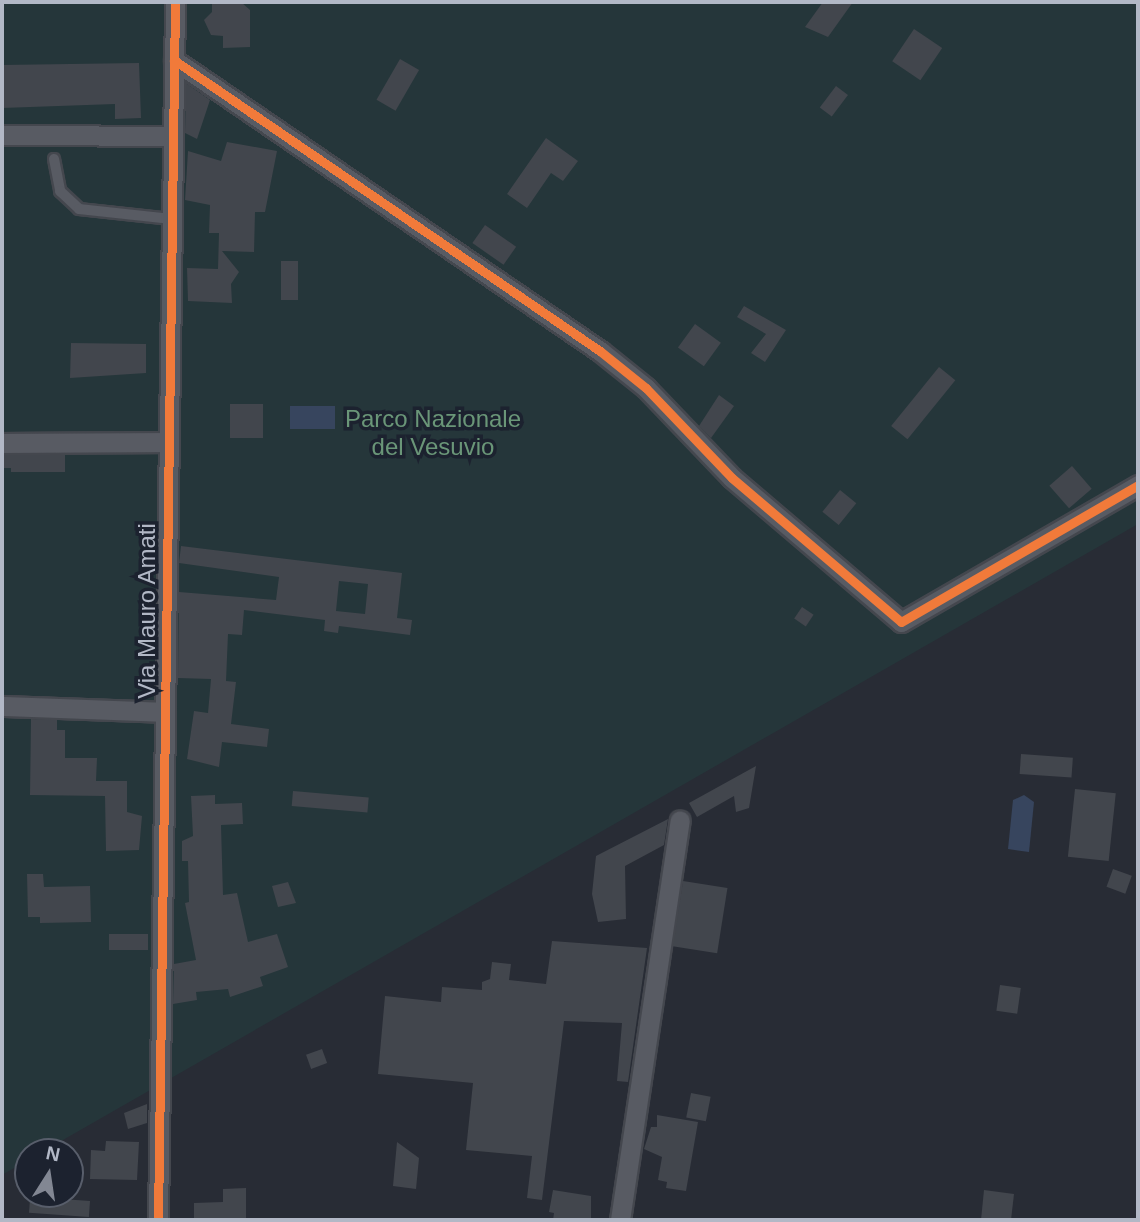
<!DOCTYPE html>
<style>
body{margin:0}
#map{position:relative;width:1140px;height:1222px;overflow:hidden;background:#282c35;font-family:Helvetica,sans-serif}
div>[style]{position:absolute}
.green>*{inset:0;background:#25363a}
.water>*{inset:0;background:#37455e;transform-origin:0 0}
.building>*{inset:0;background:#42464d;transform-origin:0 0}
.roads{filter:drop-shadow(2px 0 #44474e) drop-shadow(-2px 0 #44474e) drop-shadow(0 2px #44474e) drop-shadow(0 -2px #44474e)}
.service>*{height:10px;margin:-5px;padding:0 5px;transform-origin:5px;border-radius:5px;background:#585b63}
.minor>*{height:19px;margin:-9.5px;padding:0 9.5px;transform-origin:9.5px;border-radius:9.5px;background:#585b63}
.cycleway>*{height:9px;margin:-4.5px;padding:0 4.5px;transform-origin:4.5px;border-radius:4.5px;background:#f17a3a}
span{translate:-50% -50%;white-space:nowrap;text-align:center;line-height:1.15;-webkit-text-stroke:7px #1c222f;paint-order:stroke}
.park-label{font-size:24px;color:#6a9678}
.street-label{font-size:24px;color:#b2b8c6}
.frame{position:absolute;inset:0;border:4px solid #b2b8c6;pointer-events:none}
.north{position:absolute;left:14px;top:1138px;width:70px;height:70px;box-sizing:border-box;background:#1c222f;border:2px solid #585e6b;border-radius:50%;rotate:12deg;font-size:19px;font-weight:700;line-height:28px;text-align:center;color:#b2b8c6}
.north::after{content:'';display:block;margin:auto;width:24px;height:32px;background:#828793;clip-path:polygon(50% 0,100% 100%,50% 72%,0 100%)}
</style>
<div id="map">
<div class="green">
<div style="clip-path:polygon(2px 2px,1138px 2px,1138px 524px,42px 1152px,28px 1152px,28px 1160px,2px 1175px)"></div>
</div>
<div class="water">
<div style="left:290px;top:406px;width:45px;height:23px"></div>
<div style="clip-path:polygon(1024px 795px,1034px 802px,1029px 852px,1008px 849px,1013px 800px)"></div>
</div>
<div class="building">
<div style="clip-path:polygon(212px 2px,241px 2px,250px 10px,250px 47px,223px 48px,223px 36px,211px 35px,204px 20px,212px 12px)"></div>
<div style="clip-path:polygon(823px 2px,853px 2px,828px 37px,805px 27px)"></div>
<div style="left:914px;top:29px;width:34px;height:39px;rotate:34deg"></div>
<div style="left:400px;top:59px;width:22px;height:47px;rotate:30deg"></div>
<div style="clip-path:polygon(139px 63px,141px 118px,115px 119px,115px 104px,2px 108px,2px 65px)"></div>
<div style="clip-path:polygon(186px 83px,210px 100px,197px 139px,185px 133px)"></div>
<div style="left:836px;top:86px;width:15px;height:27px;rotate:37deg"></div>
<div style="clip-path:polygon(546px 138px,578px 161px,563px 181px,551px 173px,527px 208px,507px 194px)"></div>
<div style="clip-path:polygon(227px 142px,277px 151px,265px 212px,255px 212px,254px 252px,222px 251px,239px 272px,231px 284px,232px 303px,188px 301px,187px 268px,218px 269px,219px 233px,209px 233px,210px 205px,185px 200px,188px 151px,221px 161px)"></div>
<div style="left:485px;top:225px;width:38px;height:22px;rotate:35deg"></div>
<div style="left:281px;top:261px;width:17px;height:39px"></div>
<div style="clip-path:polygon(744px 306px,786px 330px,765px 362px,751px 353px,766px 334px,737px 317px)"></div>
<div style="left:695px;top:324px;width:32px;height:29px;rotate:36deg"></div>
<div style="clip-path:polygon(71px 343px,146px 344px,146px 373px,70px 378px)"></div>
<div style="left:939px;top:367px;width:21px;height:76px;rotate:39deg"></div>
<div style="clip-path:polygon(719px 395px,734px 406px,711px 438px,699px 426px)"></div>
<div style="left:263px;top:404px;width:34px;height:33px;rotate:90deg"></div>
<div style="clip-path:polygon(2px 455px,65px 455px,65px 472px,11px 472px,11px 468px,2px 468px)"></div>
<div style="left:1072px;top:466px;width:30px;height:30px;rotate:49deg"></div>
<div style="left:840px;top:490px;width:21px;height:28px;rotate:39deg"></div>
<div style="clip-path:polygon(evenodd,181px 546px,402px 573px,397px 618px,412px 620px,410px 635px,339px 626px,338px 633px,324px 631px,325px 620px,244px 610px,242px 635px,228px 634px,226px 681px,236px 682px,231px 724px,269px 729px,267px 747px,222px 742px,219px 767px,187px 759px,194px 711px,208px 713px,211px 679px,178px 678px,179px 592px,276px 600px,279px 577px,179px 563px,181px 546px,339px 581px,368px 584px,365px 614px,336px 611px,339px 581px)"></div>
<div style="left:802px;top:607px;width:14px;height:14px;rotate:34deg"></div>
<div style="clip-path:polygon(31px 719px,57px 720px,57px 730px,65px 730px,65px 758px,97px 758px,96px 781px,127px 781px,127px 812px,142px 816px,139px 850px,106px 851px,105px 796px,30px 795px)"></div>
<div style="left:1021px;top:754px;width:52px;height:20px;rotate:4deg"></div>
<div style="clip-path:polygon(756px 766px,749px 808px,736px 812px,734px 796px,697px 817px,689px 803px)"></div>
<div style="left:1075px;top:789px;width:41px;height:68px;rotate:6deg"></div>
<div style="left:293px;top:791px;width:76px;height:15px;rotate:5deg"></div>
<div style="clip-path:polygon(215px 795px,215px 804px,242px 803px,243px 824px,221px 825px,223px 895px,237px 893px,248px 942px,277px 934px,288px 967px,260px 977px,263px 986px,230px 997px,228px 989px,196px 992px,197px 1000px,173px 1004px,174px 964px,196px 960px,185px 903px,189px 902px,188px 861px,182px 861px,182px 841px,193px 836px,191px 796px)"></div>
<div style="clip-path:polygon(668px 819px,664px 845px,625px 866px,626px 919px,598px 922px,592px 894px,596px 856px)"></div>
<div style="left:1113px;top:869px;width:20px;height:19px;rotate:20deg"></div>
<div style="clip-path:polygon(27px 874px,43px 874px,44px 887px,90px 886px,91px 922px,40px 923px,40px 917px,28px 917px)"></div>
<div style="left:683px;top:881px;width:45px;height:66px;rotate:9deg"></div>
<div style="clip-path:polygon(288px 882px,296px 903px,278px 907px,272px 886px)"></div>
<div style="left:109px;top:934px;width:39px;height:16px"></div>
<div style="clip-path:polygon(552px 941px,647px 948px,628px 1082px,617px 1081px,622px 1023px,564px 1021px,542px 1200px,527px 1198px,532px 1156px,466px 1150px,473px 1083px,378px 1074px,385px 996px,441px 1002px,442px 987px,482px 990px,482px 982px,490px 979px,492px 962px,511px 964px,509px 980px,546px 984px)"></div>
<div style="left:1000px;top:985px;width:21px;height:26px;rotate:8deg"></div>
<div style="left:322px;top:1049px;width:15px;height:17px;rotate:70deg"></div>
<div style="left:691px;top:1093px;width:20px;height:25px;rotate:11deg"></div>
<div style="clip-path:polygon(147px 1104px,147px 1123px,128px 1129px,124px 1113px)"></div>
<div style="clip-path:polygon(657px 1115px,698px 1122px,686px 1191px,666px 1188px,667px 1182px,658px 1180px,662px 1157px,644px 1149px,651px 1127px,657px 1127px)"></div>
<div style="clip-path:polygon(106px 1141px,139px 1142px,137px 1180px,90px 1179px,91px 1150px,105px 1151px)"></div>
<div style="clip-path:polygon(397px 1142px,419px 1158px,416px 1189px,393px 1186px)"></div>
<div style="clip-path:polygon(246px 1188px,246px 1220px,194px 1220px,194px 1203px,223px 1202px,223px 1189px)"></div>
<div style="clip-path:polygon(553px 1190px,591px 1196px,591px 1220px,553px 1220px,554px 1213px,549px 1212px)"></div>
<div style="clip-path:polygon(984px 1190px,1014px 1194px,1011px 1220px,981px 1220px)"></div>
<div style="left:90px;top:1201px;width:16px;height:60px;rotate:94deg"></div>
</div>
<div class="roads">
<div class="service">
<div style="left:54px;top:159px;width:33px;rotate:79deg"></div>
<div style="left:60px;top:191px;width:26px;rotate:43deg"></div>
<div style="left:79px;top:209px;width:93px;rotate:6.2deg"></div>
</div>
<div class="minor">
<div style="left:174px;top:60px;width:516px;rotate:34.34deg"></div>
<div style="left:600px;top:351px;width:59px;rotate:38.8deg"></div>
<div style="left:646px;top:388px;width:124px;rotate:46.3deg"></div>
<div style="left:732px;top:478px;width:222px;rotate:40.4deg"></div>
<div style="left:901px;top:622px;width:274px;rotate:-30deg"></div>
<div style="left:2px;top:135px;width:170px;rotate:0.3deg"></div>
<div style="left:2px;top:443px;width:165px;rotate:-0.3deg"></div>
<div style="left:2px;top:706px;width:163px;rotate:2.1deg"></div>
<div style="left:158px;top:1220px;width:1218px;rotate:-89.2deg"></div>
<div style="left:620px;top:1220px;width:404px;rotate:-81.5deg"></div>
</div>
</div>
<div class="cycleway">
<div style="left:174px;top:60px;width:516px;rotate:34.34deg"></div>
<div style="left:600px;top:351px;width:59px;rotate:38.8deg"></div>
<div style="left:646px;top:388px;width:124px;rotate:46.3deg"></div>
<div style="left:732px;top:478px;width:222px;rotate:40.4deg"></div>
<div style="left:901px;top:622px;width:274px;rotate:-30deg"></div>
<div style="left:158px;top:1220px;width:1218px;rotate:-89.2deg"></div>
</div>
<div class="park-label">
<span style="left:433px;top:433px">Parco Nazionale<br>del Vesuvio</span>
</div>
<div class="street-label">
<span style="left:147px;top:611px;rotate:-90deg">Via Mauro Amati</span>
</div>
<div class="frame"></div>
<div class="north">N</div>
</div>
